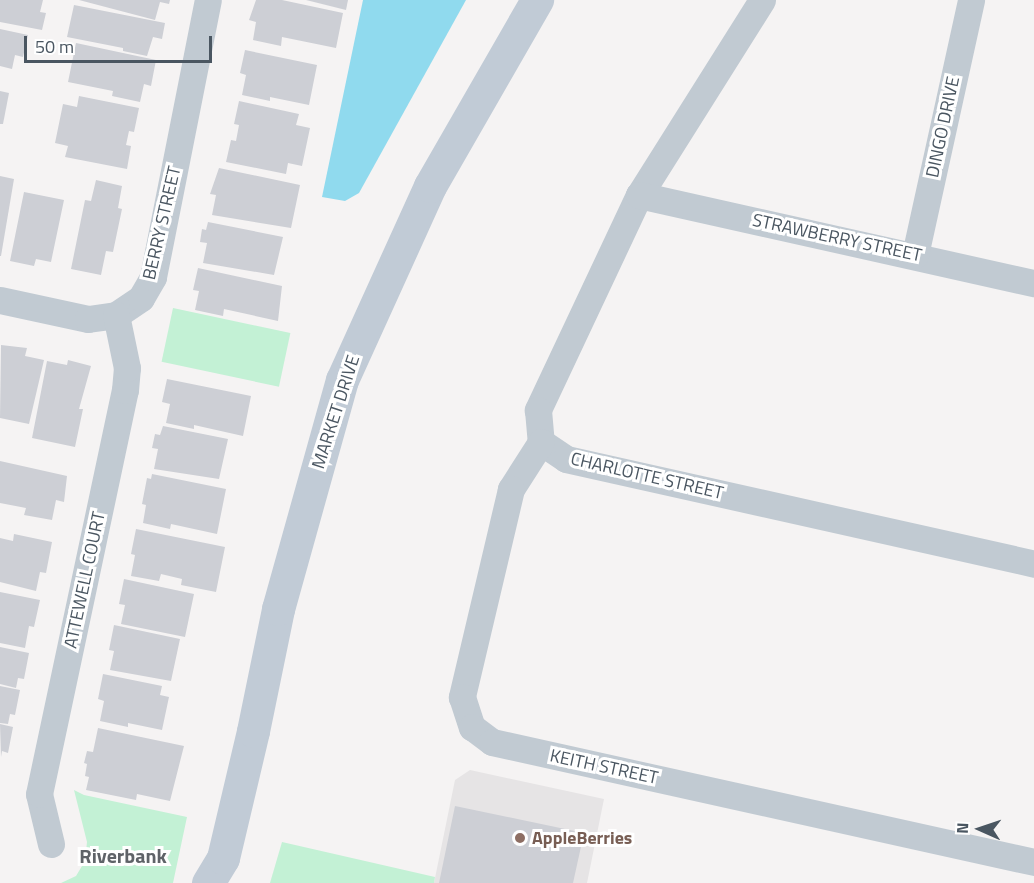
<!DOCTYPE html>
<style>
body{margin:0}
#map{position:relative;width:1034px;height:883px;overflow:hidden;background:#f5f3f3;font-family:"Titillium Web",sans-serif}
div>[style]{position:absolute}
.education>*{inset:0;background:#e6e4e5}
.green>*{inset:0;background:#c3f1d5;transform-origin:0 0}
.water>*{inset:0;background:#90daee}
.building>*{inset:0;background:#cdcfd5}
.street>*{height:27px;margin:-13.5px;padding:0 13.5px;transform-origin:13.5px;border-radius:13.5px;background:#c1cad2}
.secondary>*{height:33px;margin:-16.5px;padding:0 16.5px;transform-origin:16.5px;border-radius:16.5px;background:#c1cbd6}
.dots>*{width:16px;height:16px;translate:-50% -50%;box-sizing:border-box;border:3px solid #fff;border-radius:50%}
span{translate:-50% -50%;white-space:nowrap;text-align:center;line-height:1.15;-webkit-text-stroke:6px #fff;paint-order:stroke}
.street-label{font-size:18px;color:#4a5661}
.education-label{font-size:18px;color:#785e54;font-weight:700}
.left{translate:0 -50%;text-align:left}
.neighbourhood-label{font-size:20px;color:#5f6368;font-weight:700}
.north{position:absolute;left:950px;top:799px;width:60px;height:60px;-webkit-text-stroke:4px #fff;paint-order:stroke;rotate:273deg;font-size:16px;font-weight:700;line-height:24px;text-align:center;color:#4a5661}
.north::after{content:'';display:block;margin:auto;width:21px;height:27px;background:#4a5661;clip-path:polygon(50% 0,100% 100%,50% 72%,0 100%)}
.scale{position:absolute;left:24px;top:36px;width:188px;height:27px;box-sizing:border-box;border:3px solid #4a5661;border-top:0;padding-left:8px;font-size:18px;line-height:21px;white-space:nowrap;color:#4a5661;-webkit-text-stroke:4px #fff;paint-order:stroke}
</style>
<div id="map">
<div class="education">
<div style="clip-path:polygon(470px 770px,604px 799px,587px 883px,434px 883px,455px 780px)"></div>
</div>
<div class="green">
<div style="left:173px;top:308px;width:120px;height:55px;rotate:12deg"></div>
<div style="clip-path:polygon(74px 790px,84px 795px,187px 817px,173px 883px,61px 883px,76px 876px,85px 861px,87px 842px)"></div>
<div style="clip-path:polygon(282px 842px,435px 877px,434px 883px,270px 883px)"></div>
</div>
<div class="water">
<div style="clip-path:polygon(363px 0,466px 0,359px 193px,345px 201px,322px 197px)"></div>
</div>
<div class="building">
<div style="clip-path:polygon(0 0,43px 0,40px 12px,46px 13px,42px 30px,0 22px)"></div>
<div style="clip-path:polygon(79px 0,170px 0,169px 4px,160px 2px,155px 20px)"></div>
<div style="clip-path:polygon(256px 0,282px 0,343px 13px,336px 48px,282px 37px,281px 46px,253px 40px,256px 22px,249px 20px)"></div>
<div style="clip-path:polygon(306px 0,348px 0,346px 10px)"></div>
<div style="clip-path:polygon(74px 5px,165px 23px,162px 39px,153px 37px,147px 56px,123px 51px,123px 48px,67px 37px)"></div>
<div style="clip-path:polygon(0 29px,28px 35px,23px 57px,15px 55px,12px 69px,0 66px)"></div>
<div style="clip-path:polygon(76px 43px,156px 60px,151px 86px,144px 84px,140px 102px,112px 96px,113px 91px,68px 82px)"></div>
<div style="clip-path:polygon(245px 50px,317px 65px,309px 105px,270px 97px,270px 101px,242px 95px,246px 75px,240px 73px)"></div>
<div style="clip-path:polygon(0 91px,9px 93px,3px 124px,0 124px)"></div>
<div style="clip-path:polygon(79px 96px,139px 108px,134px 132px,129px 131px,126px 145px,131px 146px,127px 169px,65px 157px,68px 146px,55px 143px,63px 104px,77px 107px)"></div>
<div style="clip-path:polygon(239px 101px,299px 114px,296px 125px,310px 128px,302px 166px,288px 163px,286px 174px,226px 162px,231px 140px,236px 141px,239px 125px,234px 124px)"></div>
<div style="clip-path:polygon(219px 168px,300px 185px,291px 228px,212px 215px,216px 195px,210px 194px)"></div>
<div style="clip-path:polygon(0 176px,14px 179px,1px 256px,0 256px)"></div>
<div style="clip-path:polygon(96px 180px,122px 186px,118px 208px,122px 209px,113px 252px,106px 251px,101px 275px,71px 269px,85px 200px,91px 201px)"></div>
<div style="clip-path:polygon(24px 192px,64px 200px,51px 262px,36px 259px,34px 266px,10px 261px)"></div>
<div style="clip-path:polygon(208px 222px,283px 237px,274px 275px,203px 263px,207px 243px,200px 242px,202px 229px,206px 230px)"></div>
<div style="clip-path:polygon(198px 268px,282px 286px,278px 321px,224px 309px,223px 316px,195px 310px,199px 291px,193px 290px)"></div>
<div style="clip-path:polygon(1px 345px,27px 348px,25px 356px,44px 360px,29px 424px,0 418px)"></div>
<div style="clip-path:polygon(68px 360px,91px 366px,79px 409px,83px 409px,75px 447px,32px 438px,47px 361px,67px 365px)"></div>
<div style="clip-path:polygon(167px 379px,251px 396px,243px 436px,194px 425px,194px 429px,166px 423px,170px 404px,162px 402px)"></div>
<div style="clip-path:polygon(163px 426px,228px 439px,219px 479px,154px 469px,158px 449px,152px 448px,155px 434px,160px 435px)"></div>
<div style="clip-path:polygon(0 461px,67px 476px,64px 502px,56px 500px,52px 520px,24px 515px,26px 508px,0 503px)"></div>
<div style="clip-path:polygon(152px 474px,226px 489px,217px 534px,171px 524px,170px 529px,143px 523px,146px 505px,142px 504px,147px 478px,151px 479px)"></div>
<div style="clip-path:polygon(136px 529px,225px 547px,216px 592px,181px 585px,182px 579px,161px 574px,159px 581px,131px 576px,135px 555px,131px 554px)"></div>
<div style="clip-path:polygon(14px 534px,52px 542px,46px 573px,40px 572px,36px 591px,0 582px,0 538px,13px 541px)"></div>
<div style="clip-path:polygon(124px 579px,194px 594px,185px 637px,121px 624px,125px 605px,119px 604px)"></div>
<div style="clip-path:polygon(0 592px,40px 600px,34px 627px,29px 626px,25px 648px,0 643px)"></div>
<div style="clip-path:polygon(114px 625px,180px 639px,171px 681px,110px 670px,114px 651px,109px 650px)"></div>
<div style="clip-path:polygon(0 647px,29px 653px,24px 679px,18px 678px,16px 688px,0 684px)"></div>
<div style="clip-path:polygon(103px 674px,162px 686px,160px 695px,169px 697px,162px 730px,128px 723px,128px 727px,100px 721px,104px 701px,98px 699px)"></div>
<div style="clip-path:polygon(0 686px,20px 690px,15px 715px,10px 714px,8px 724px,0 723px)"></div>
<div style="clip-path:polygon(0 724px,13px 727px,8px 753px,2px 751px,1px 757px)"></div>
<div style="clip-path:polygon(98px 728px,184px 746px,170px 801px,137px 794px,136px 800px,86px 790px,89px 777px,85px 776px,87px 764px,84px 763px,87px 751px,93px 752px)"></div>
<div style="clip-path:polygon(455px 806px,584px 833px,573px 883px,439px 883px)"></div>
</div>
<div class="street">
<div style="left:762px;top:0;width:231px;rotate:122.2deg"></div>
<div style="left:639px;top:195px;width:238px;rotate:115.2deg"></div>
<div style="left:538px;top:410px;width:32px;rotate:85deg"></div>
<div style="left:541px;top:442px;width:30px;rotate:34deg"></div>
<div style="left:566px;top:459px;width:480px;rotate:12.6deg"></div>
<div style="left:639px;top:195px;width:405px;rotate:12.6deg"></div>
<div style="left:915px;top:255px;width:261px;rotate:-77.6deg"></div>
<div style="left:0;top:300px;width:90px;rotate:12.2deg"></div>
<div style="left:88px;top:319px;width:28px;rotate:-8deg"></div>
<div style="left:116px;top:315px;width:30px;rotate:-34deg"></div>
<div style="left:141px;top:298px;width:24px;rotate:-60deg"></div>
<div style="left:153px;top:277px;width:282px;rotate:-78.8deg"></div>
<div style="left:541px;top:442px;width:56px;rotate:122.6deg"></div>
<div style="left:511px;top:489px;width:214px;rotate:103.3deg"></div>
<div style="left:462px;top:697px;width:32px;rotate:72deg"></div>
<div style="left:472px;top:727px;width:25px;rotate:37deg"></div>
<div style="left:492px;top:742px;width:555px;rotate:12.48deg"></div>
<div style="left:51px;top:844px;width:51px;rotate:-103.5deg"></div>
<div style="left:39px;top:794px;width:413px;rotate:-78deg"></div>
<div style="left:125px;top:390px;width:22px;rotate:-85deg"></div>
<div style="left:127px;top:368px;width:54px;rotate:-101.7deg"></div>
</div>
<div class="secondary">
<div style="left:208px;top:883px;width:29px;rotate:-59deg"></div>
<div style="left:223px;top:858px;width:130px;rotate:-76.7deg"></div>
<div style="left:253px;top:731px;width:125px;rotate:-78.4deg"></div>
<div style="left:278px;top:609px;width:238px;rotate:-74.4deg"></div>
<div style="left:342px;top:380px;width:213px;rotate:-65.6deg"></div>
<div style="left:430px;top:186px;width:215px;rotate:-60.1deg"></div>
</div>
<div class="dots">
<div style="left:520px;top:838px;background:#8d6e63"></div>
</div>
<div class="street-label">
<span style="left:943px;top:127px;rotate:-78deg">DINGO DRIVE</span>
<span style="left:162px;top:223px;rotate:-77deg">BERRY STREET</span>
<span style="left:837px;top:238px;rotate:12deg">STRAWBERRY STREET</span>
<span style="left:336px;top:412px;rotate:-72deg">MARKET DRIVE</span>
<span style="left:647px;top:476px;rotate:13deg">CHARLOTTE STREET</span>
<span style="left:85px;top:580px;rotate:-78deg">ATTEWELL COURT</span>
<span style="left:604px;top:767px;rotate:12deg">KEITH STREET</span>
</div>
<div class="education-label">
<span class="left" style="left:532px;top:838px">AppleBerries</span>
</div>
<div class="neighbourhood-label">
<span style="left:123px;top:855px">Riverbank</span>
</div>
<div class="north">N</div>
<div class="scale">50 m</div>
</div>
